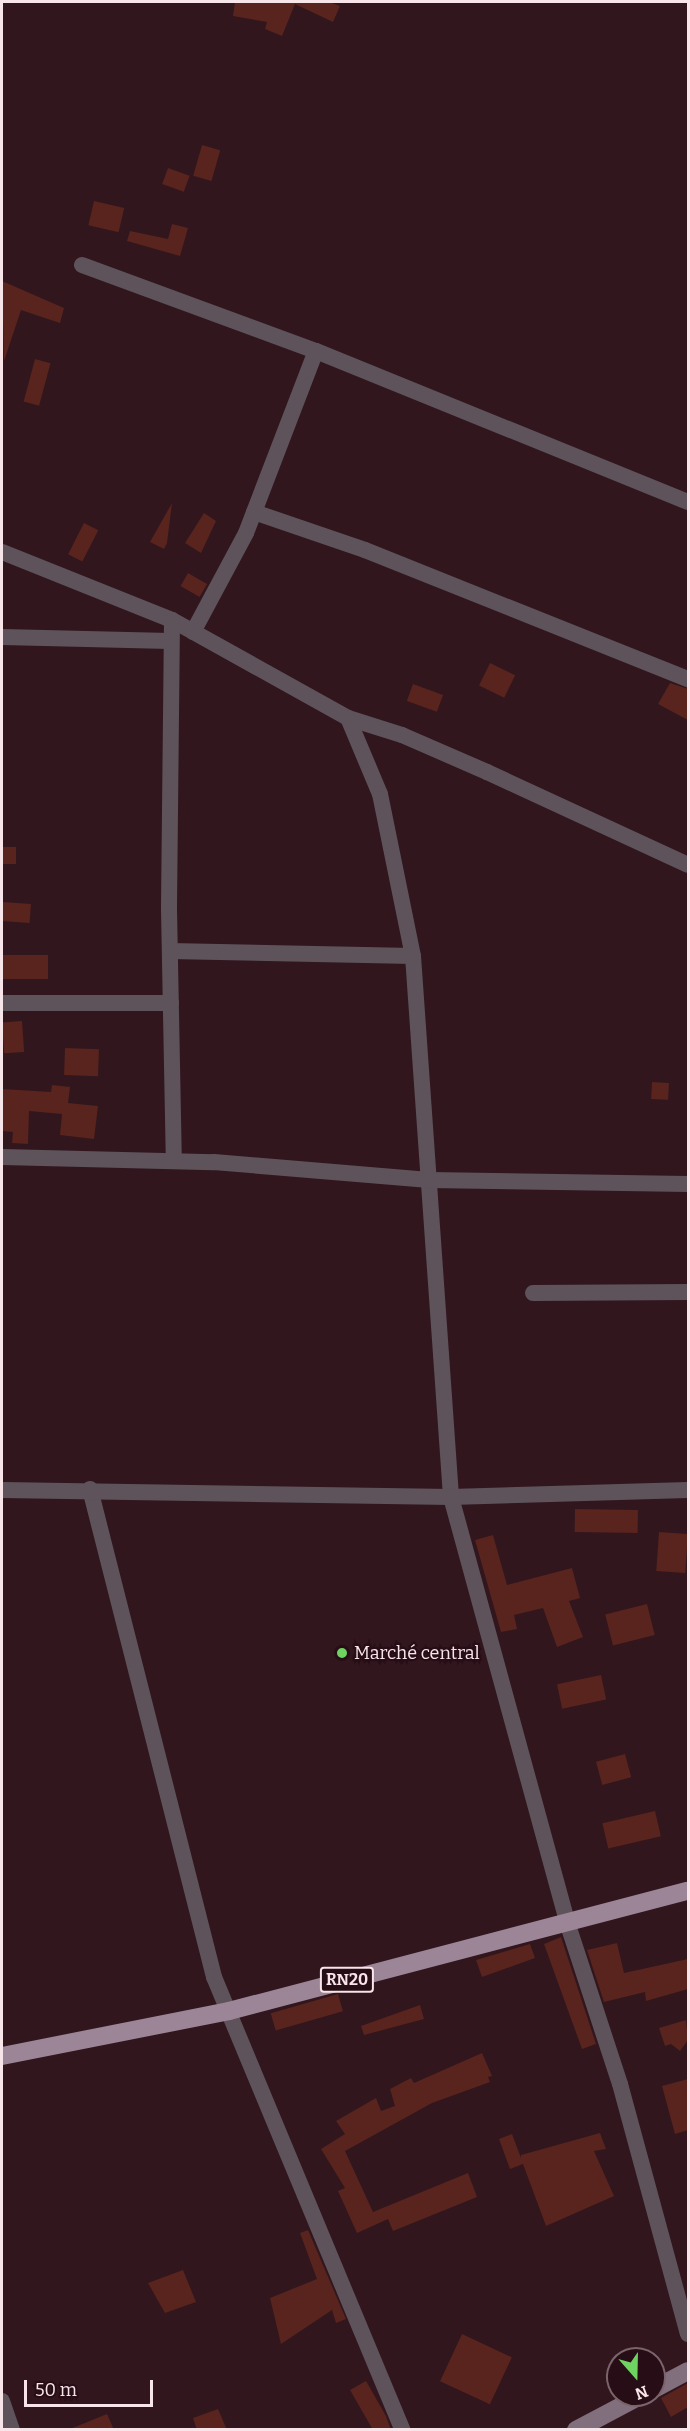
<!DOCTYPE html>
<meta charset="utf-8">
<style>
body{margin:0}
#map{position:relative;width:690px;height:2431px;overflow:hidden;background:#31161e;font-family:Bitter,serif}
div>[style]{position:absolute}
.building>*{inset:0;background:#58241d;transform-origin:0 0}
.street>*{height:16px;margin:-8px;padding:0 8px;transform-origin:8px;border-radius:8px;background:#5e535b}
.secondary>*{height:18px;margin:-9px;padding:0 9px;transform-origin:9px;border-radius:9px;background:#816f7d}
.primary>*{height:18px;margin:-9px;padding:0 9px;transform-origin:9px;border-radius:9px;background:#9c8597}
.dots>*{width:16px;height:16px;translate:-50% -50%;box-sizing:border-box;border:3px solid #270d15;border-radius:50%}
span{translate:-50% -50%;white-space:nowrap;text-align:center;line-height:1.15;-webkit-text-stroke:4.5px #270d15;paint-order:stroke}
.shield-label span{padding:2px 4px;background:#270d15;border:2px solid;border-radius:4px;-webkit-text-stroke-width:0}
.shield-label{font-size:16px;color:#f8e5e9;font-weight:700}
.poi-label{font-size:18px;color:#f8e5e9}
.left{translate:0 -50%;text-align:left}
.frame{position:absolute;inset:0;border:3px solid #f8e5e9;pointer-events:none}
.north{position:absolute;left:606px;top:2347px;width:60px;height:60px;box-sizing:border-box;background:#270d15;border:2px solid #7b636a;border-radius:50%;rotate:160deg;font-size:16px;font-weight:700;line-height:24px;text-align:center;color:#f8e5e9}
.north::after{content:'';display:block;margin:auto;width:21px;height:27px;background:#6ed361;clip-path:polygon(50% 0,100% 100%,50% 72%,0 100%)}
.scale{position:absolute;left:24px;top:2380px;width:129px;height:27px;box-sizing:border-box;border:3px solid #f8e5e9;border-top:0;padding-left:8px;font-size:18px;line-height:21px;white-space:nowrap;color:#f8e5e9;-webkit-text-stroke:4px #270d15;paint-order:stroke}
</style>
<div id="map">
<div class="building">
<div style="clip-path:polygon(235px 2px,329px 2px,340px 6px,333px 22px,295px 4px,282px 36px,265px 29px,267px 22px,233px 16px)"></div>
<div style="left:202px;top:145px;width:19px;height:32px;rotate:16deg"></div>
<div style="left:168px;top:168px;width:23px;height:17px;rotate:20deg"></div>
<div style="left:94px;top:201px;width:31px;height:25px;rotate:13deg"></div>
<div style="clip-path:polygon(172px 224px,188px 228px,180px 256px,127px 241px,130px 231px,168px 239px)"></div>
<div style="clip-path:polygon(2px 281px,64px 308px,60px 323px,21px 310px,4px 361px)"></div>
<div style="left:35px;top:359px;width:16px;height:44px;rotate:15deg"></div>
<div style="clip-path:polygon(172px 503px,167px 543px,164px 549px,150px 542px)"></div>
<div style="clip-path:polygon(204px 513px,216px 521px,201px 553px,185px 543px)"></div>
<div style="left:84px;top:523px;width:16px;height:35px;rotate:27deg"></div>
<div style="left:188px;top:573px;width:22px;height:15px;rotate:30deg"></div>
<div style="left:490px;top:663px;width:28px;height:25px;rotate:26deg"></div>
<div style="clip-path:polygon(670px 683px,688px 689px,688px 720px,658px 704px)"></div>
<div style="left:413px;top:684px;width:32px;height:18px;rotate:20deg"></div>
<div style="left:3px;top:847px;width:13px;height:17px"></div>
<div style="left:3px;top:902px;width:28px;height:19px;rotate:4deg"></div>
<div style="left:3px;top:955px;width:45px;height:24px"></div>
<div style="left:22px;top:1021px;width:31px;height:20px;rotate:86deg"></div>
<div style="left:65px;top:1048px;width:34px;height:27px;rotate:2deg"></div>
<div style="left:652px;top:1082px;width:17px;height:17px;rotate:3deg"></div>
<div style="clip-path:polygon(52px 1085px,70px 1087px,68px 1103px,98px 1106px,94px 1139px,60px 1135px,62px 1114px,29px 1111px,28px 1144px,12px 1143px,13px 1132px,2px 1131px,2px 1089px,51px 1092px)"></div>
<div style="left:575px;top:1509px;width:63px;height:23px;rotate:1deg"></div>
<div style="left:659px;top:1532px;width:29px;height:39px;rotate:4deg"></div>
<div style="clip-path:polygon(493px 1535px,507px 1585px,572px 1568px,580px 1598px,569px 1601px,583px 1637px,557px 1647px,543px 1608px,514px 1615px,517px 1629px,501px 1632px,475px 1540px)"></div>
<div style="left:647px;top:1604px;width:32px;height:43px;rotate:76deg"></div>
<div style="left:601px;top:1675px;width:25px;height:45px;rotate:78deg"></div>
<div style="left:625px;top:1754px;width:24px;height:30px;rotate:75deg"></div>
<div style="left:655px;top:1811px;width:26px;height:54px;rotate:77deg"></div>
<div style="clip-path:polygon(561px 1937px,596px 2044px,582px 2049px,544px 1944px)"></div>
<div style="clip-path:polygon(617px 1943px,624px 1973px,688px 1959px,688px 1989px,646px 2001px,645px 1992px,604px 2002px,587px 1950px)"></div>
<div style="clip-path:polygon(530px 1944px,535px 1958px,482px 1977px,476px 1960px)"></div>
<div style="left:338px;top:1994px;width:18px;height:70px;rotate:74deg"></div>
<div style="clip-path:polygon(420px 2005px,424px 2019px,364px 2035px,361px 2026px)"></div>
<div style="clip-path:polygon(686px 2020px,688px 2040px,680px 2051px,671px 2044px,665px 2046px,659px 2028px)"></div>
<div style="clip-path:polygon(482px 2053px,492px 2076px,488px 2077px,490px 2082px,432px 2103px,345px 2151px,373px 2212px,468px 2173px,477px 2197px,393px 2231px,388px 2219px,357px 2233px,338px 2191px,345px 2188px,321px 2149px,345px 2134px,336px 2121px,376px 2098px,381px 2111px,395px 2106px,390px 2089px,411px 2078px,414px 2083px)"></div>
<div style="clip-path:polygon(688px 2079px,688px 2130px,675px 2134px,662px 2086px)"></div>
<div style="clip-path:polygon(600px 2133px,606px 2149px,594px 2151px,614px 2196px,546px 2226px,523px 2164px,510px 2169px,499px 2139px,512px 2134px,521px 2158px,521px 2155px)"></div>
<div style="clip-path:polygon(308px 2230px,346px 2319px,336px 2323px,332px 2310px,281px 2344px,270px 2298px,317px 2279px,300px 2233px)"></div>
<div style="clip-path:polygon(183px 2270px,196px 2302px,165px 2313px,148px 2283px)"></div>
<div style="left:462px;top:2334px;width:55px;height:52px;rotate:25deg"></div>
<div style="clip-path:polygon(366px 2381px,386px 2416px,391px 2430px,373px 2430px,350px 2390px)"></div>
<div style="clip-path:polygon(688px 2383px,688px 2407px,671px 2417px,661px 2398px)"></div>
<div style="clip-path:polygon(218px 2409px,227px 2430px,197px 2430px,193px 2418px)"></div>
<div style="clip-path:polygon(107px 2414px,114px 2430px,70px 2430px,70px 2429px)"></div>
</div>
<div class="street">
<div style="left:82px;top:265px;width:249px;rotate:20.2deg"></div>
<div style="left:316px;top:351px;width:401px;rotate:22.1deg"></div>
<div style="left:254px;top:512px;width:117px;rotate:18.9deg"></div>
<div style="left:365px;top:550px;width:348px;rotate:21.8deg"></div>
<div style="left:2px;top:552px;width:183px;rotate:21.8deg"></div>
<div style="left:172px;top:620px;width:201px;rotate:29.1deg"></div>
<div style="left:348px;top:718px;width:57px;rotate:17.5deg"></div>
<div style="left:402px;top:735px;width:93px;rotate:23.5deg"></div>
<div style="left:487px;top:772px;width:221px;rotate:24.8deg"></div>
<div style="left:172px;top:620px;width:289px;rotate:90.6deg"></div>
<div style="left:169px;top:909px;width:252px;rotate:88.9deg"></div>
<div style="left:193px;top:632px;width:112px;rotate:-61.8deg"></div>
<div style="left:246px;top:533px;width:195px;rotate:-69deg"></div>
<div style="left:2px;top:637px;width:168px;rotate:1.4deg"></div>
<div style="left:348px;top:718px;width:82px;rotate:67.2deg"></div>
<div style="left:380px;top:794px;width:165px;rotate:78.5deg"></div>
<div style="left:413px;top:956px;width:542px;rotate:85.98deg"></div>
<div style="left:451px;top:1497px;width:441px;rotate:74.7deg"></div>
<div style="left:567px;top:1922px;width:170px;rotate:71.9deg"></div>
<div style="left:620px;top:2084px;width:259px;rotate:74.8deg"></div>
<div style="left:170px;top:951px;width:243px;rotate:1.2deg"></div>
<div style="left:2px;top:1003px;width:169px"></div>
<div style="left:2px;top:1157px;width:212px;rotate:1.4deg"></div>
<div style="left:214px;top:1162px;width:216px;rotate:4.8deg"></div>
<div style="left:429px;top:1180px;width:259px;rotate:0.9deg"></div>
<div style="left:533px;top:1293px;width:155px;rotate:-0.4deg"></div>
<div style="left:90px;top:1489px;width:504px;rotate:75.74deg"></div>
<div style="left:214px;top:1977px;width:491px;rotate:67.4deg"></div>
<div style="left:2px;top:1490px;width:449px;rotate:0.9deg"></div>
<div style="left:451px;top:1497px;width:237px;rotate:-1.7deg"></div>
<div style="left:2px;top:2401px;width:31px;rotate:71deg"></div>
</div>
<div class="secondary">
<div style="left:654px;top:2389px;width:38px;rotate:-28deg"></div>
<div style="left:576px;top:2430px;width:75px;rotate:-27.9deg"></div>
</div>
<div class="primary">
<div style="left:2px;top:2056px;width:231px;rotate:-11.2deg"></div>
<div style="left:229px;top:2011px;width:474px;rotate:-14.7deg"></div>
</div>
<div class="dots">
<div style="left:342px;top:1653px;background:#6ed361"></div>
</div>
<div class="shield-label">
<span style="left:347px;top:1980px">RN20</span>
</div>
<div class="poi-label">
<span class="left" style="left:354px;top:1653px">Marché central</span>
</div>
<div class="frame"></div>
<div class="north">N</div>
<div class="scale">50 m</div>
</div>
